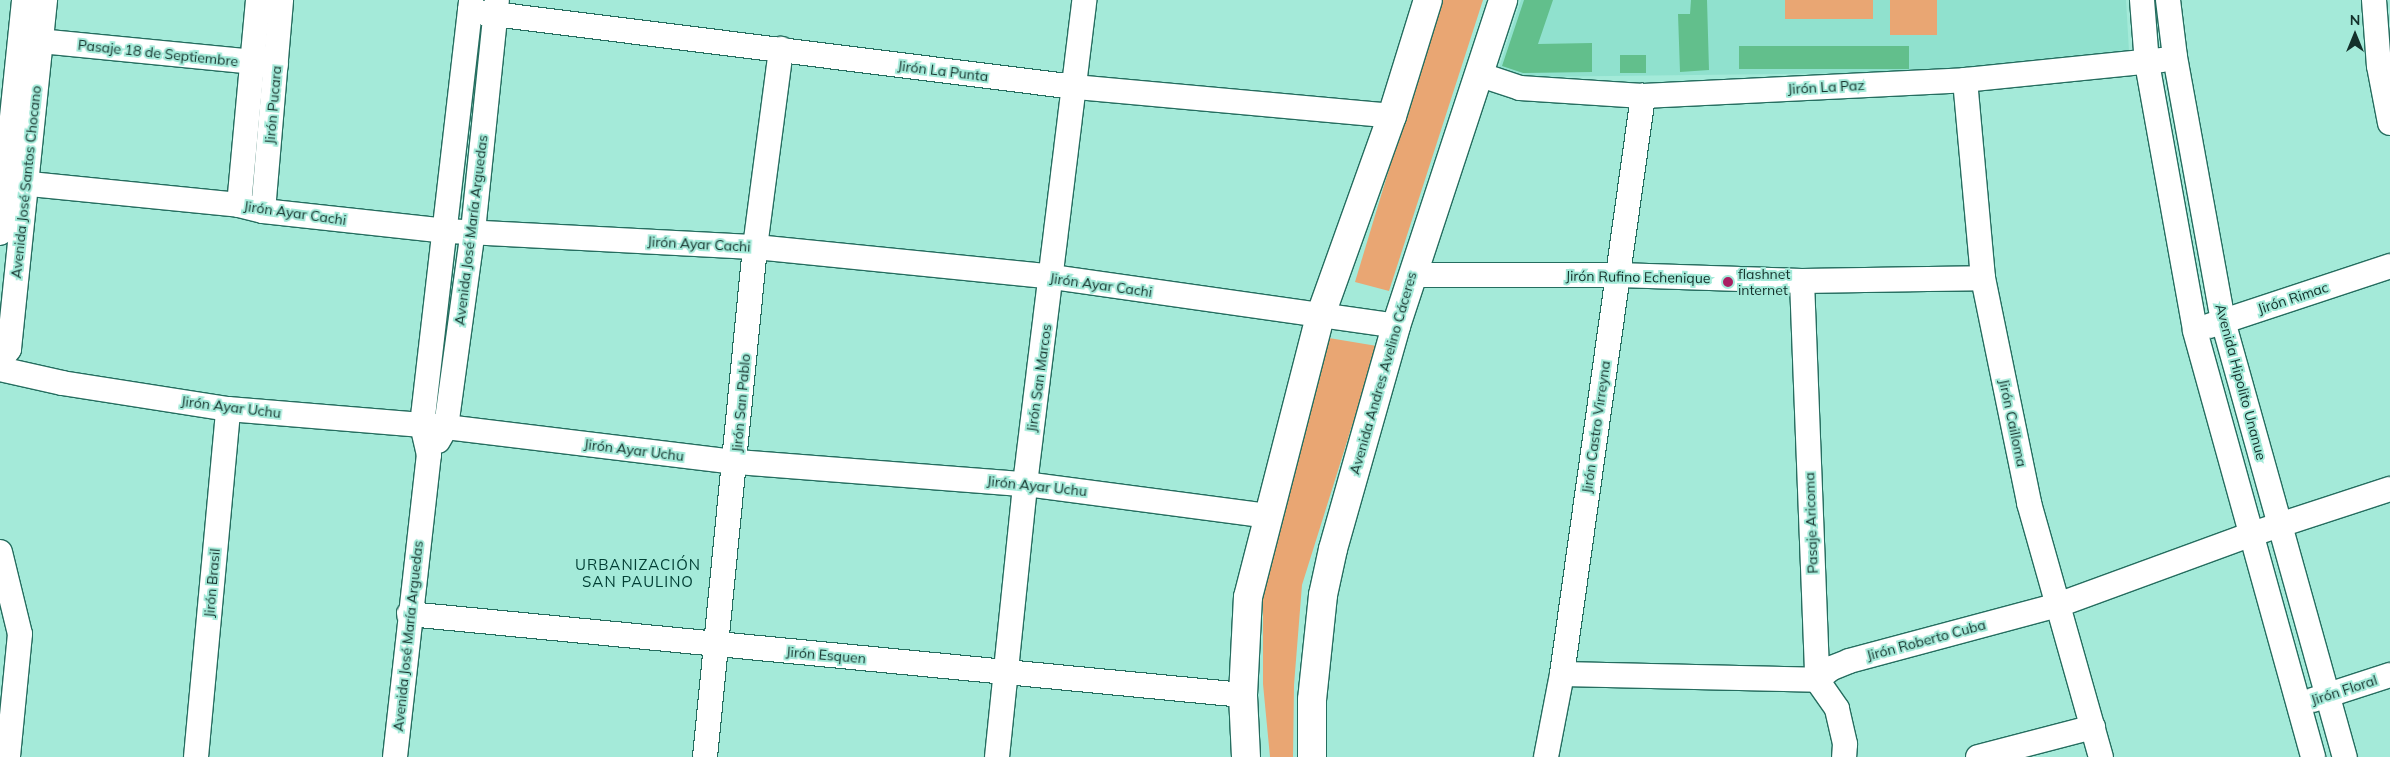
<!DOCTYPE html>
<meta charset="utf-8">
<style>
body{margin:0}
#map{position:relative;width:2390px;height:757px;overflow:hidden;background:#a4ead9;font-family:Mulish,sans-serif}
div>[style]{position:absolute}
.built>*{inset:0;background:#90e1ce}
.green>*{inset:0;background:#e9a673;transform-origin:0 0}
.building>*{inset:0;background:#62bf8c;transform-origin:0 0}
.roads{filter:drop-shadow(1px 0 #256d5f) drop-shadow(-1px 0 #256d5f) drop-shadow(0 1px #256d5f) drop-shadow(0 -1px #256d5f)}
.minor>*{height:24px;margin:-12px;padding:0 12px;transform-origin:12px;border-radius:12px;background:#fff}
.major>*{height:28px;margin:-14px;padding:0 14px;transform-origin:14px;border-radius:14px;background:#fff}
.dots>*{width:14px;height:14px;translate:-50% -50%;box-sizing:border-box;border:2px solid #a4ead9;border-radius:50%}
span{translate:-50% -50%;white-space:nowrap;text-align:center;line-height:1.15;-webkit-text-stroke:4px #a4ead9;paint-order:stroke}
.street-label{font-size:14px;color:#14312b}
.poi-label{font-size:14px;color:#14312b}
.left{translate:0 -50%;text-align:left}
.neighbourhood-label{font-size:15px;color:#013e34;letter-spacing:1px}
.north{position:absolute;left:2330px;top:10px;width:50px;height:50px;-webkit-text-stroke:4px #a4ead9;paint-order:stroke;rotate:0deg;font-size:14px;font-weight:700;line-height:20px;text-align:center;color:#14312b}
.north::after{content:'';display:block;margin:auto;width:18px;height:22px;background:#14312b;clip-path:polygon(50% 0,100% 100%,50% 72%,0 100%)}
</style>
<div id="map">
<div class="built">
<div style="clip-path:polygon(1521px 0,2126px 0,2129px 51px,1940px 72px,1521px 77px,1499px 68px)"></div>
</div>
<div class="green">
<div style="clip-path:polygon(1440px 0,1483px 0,1389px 291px,1355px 282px)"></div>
<div style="left:1785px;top:0;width:88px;height:19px"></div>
<div style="left:1890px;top:0;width:47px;height:35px"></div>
<div style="clip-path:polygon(1329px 338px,1377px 346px,1302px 585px,1294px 685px,1293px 757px,1270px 757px,1263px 684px,1263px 592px)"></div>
</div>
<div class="building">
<div style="clip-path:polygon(1524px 0,1553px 0,1538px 44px,1592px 43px,1592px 72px,1523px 73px,1502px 66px)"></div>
<div style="clip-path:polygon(1691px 0,1707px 0,1709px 70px,1680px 72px,1678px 14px,1690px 14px)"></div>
<div style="left:1739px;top:46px;width:170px;height:23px"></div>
<div style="left:1620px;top:55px;width:26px;height:18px"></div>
</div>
<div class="roads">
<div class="minor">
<div style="left:2142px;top:0;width:63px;rotate:85.5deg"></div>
<div style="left:2147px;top:63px;width:272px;rotate:79.8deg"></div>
<div style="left:2195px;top:331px;width:442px;rotate:74.5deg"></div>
<div style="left:2168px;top:0;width:57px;rotate:83deg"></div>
<div style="left:2175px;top:57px;width:268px;rotate:79.7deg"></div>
<div style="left:2223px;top:321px;width:453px;rotate:74.4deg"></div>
<div style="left:2374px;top:0;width:66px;rotate:85.7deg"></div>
<div style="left:2379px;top:66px;width:58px;rotate:79.1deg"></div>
<div style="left:470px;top:11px;width:610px;rotate:7.16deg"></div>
<div style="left:1075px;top:87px;width:318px;rotate:5.2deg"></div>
<div style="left:40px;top:41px;width:237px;rotate:5.6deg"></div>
<div style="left:1478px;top:74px;width:44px;rotate:18.4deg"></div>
<div style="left:1520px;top:88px;width:123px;rotate:3.7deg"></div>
<div style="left:1643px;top:96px;width:322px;rotate:-2.8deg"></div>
<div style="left:1965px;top:80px;width:198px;rotate:-5.8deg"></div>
<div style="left:1965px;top:80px;width:199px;rotate:84.8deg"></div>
<div style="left:1983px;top:278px;width:230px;rotate:78.4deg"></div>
<div style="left:2029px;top:503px;width:264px;rotate:74.2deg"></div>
<div style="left:0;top:181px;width:240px;rotate:5.7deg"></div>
<div style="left:239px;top:205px;width:25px;rotate:14deg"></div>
<div style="left:263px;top:211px;width:185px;rotate:6.2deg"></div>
<div style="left:447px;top:231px;width:308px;rotate:3deg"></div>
<div style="left:755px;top:247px;width:300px;rotate:5.7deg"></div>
<div style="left:1053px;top:277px;width:346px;rotate:8.1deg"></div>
<div style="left:239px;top:205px;width:206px;rotate:-84.7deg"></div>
<div style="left:263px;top:211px;width:212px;rotate:-85.1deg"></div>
<div style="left:0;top:233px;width:234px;rotate:-84.1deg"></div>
<div style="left:1412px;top:275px;width:206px"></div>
<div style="left:1618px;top:275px;width:184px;rotate:1.9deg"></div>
<div style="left:1802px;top:281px;width:181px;rotate:-0.9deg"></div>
<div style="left:1802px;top:281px;width:399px;rotate:87.8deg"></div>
<div style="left:1817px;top:680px;width:35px;rotate:55deg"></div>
<div style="left:1837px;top:709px;width:36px;rotate:77deg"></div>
<div style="left:1845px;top:744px;width:13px;rotate:94deg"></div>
<div style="left:2209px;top:326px;width:191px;rotate:-18.3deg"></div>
<div style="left:0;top:361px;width:15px;rotate:-53deg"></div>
<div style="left:9px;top:349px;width:351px;rotate:-84.1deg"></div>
<div style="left:0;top:369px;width:64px;rotate:12.7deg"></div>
<div style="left:62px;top:383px;width:168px;rotate:8.9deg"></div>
<div style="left:228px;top:409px;width:219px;rotate:4.7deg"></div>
<div style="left:446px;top:427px;width:292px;rotate:6.9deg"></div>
<div style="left:736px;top:462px;width:290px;rotate:4.4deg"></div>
<div style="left:1025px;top:484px;width:246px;rotate:7.5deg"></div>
<div style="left:438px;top:441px;width:16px;rotate:-60deg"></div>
<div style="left:446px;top:427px;width:198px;rotate:-82.2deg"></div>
<div style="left:473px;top:231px;width:232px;rotate:-84.1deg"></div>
<div style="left:0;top:552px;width:84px;rotate:76.3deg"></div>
<div style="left:20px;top:634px;width:124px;rotate:95.6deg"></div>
<div style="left:409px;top:614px;width:838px;rotate:5.55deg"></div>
<div style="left:1562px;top:674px;width:255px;rotate:1.3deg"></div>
<div style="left:1817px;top:680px;width:19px;rotate:-39deg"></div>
<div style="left:1832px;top:668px;width:18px;rotate:-22deg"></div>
<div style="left:1849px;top:661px;width:216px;rotate:-15deg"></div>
<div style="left:2058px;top:605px;width:207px;rotate:-20.1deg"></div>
<div style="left:2252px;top:534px;width:145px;rotate:-18.1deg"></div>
<div style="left:2313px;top:700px;width:81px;rotate:-18deg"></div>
<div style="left:196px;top:757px;width:349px;rotate:-84.7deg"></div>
<div style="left:395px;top:757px;width:304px;rotate:-83.6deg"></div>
<div style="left:429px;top:455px;width:31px;rotate:-103deg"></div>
<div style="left:422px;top:425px;width:428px;rotate:-83.4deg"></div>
<div style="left:705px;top:757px;width:512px;rotate:-84.4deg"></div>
<div style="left:755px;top:247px;width:200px;rotate:-82.5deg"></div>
<div style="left:997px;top:757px;width:274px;rotate:-84.1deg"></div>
<div style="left:1025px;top:484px;width:488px;rotate:-83deg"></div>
<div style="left:1546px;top:757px;width:85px;rotate:-79.1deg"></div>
<div style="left:1562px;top:674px;width:584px;rotate:-82.02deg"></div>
<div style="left:1978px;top:757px;width:119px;rotate:-14.6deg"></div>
</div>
<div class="major">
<div style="left:1246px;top:757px;width:62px;rotate:-92.8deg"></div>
<div style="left:1243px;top:695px;width:98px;rotate:-87.1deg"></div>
<div style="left:1248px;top:597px;width:289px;rotate:-75.6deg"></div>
<div style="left:1320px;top:317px;width:214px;rotate:-70.3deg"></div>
<div style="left:1392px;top:116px;width:121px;rotate:-72.8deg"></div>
<div style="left:1312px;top:757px;width:57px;rotate:-90deg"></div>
<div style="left:1312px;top:700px;width:106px;rotate:-84deg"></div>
<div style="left:1323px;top:595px;width:47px;rotate:-77.7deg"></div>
<div style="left:1333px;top:549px;width:232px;rotate:-74.2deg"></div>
<div style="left:1396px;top:326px;width:343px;rotate:-71.8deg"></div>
</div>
</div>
<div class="dots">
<div style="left:1728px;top:282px;background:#aa1f62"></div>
</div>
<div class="street-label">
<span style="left:158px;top:53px;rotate:6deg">Pasaje 18 de Septiembre</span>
<span style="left:943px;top:71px;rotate:7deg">Jirón La Punta</span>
<span style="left:1826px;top:87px;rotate:-3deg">Jirón La Paz</span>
<span style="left:273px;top:105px;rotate:-85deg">Jirón Pucara</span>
<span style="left:26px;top:182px;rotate:-84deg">Avenida José Santos Chocano</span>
<span style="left:295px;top:213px;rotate:8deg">Jirón Ayar Cachi</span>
<span style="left:471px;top:230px;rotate:-83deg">Avenida José María Arguedas</span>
<span style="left:699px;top:244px;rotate:3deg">Jirón Ayar Cachi</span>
<span style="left:1638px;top:277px;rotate:1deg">Jirón Rufino Echenique</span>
<span style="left:1101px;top:285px;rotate:8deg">Jirón Ayar Cachi</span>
<span style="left:2293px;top:298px;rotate:-18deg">Jirón Rimac</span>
<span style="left:1383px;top:373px;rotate:-74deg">Avenida Andres Avelino Cáceres</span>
<span style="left:1039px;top:378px;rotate:-82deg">Jirón San Marcos</span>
<span style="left:2241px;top:382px;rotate:75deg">Avenida Hipolito Unanue</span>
<span style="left:741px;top:403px;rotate:-85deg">Jirón San Pablo</span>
<span style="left:231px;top:407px;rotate:7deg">Jirón Ayar Uchu</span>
<span style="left:2013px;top:423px;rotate:78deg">Jirón Cailloma</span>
<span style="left:1596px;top:427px;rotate:-82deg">Jirón Castro Virreyna</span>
<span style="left:634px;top:450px;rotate:7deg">Jirón Ayar Uchu</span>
<span style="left:1037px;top:486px;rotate:6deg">Jirón Ayar Uchu</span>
<span style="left:1811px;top:523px;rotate:-92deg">Pasaje Aricoma</span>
<span style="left:212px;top:583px;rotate:-85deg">Jirón Brasil</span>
<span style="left:408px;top:636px;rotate:-84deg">Avenida José María Arguedas</span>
<span style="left:1926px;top:640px;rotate:-15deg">Jirón Roberto Cuba</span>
<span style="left:826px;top:655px;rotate:5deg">Jirón Esquen</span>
<span style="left:2344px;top:690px;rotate:-18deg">Jirón Floral</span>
</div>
<div class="poi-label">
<span class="left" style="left:1738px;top:282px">flashnet<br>internet</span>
</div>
<div class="neighbourhood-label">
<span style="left:638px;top:573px">URBANIZACIÓN<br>SAN PAULINO</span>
</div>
<div class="north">N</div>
</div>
